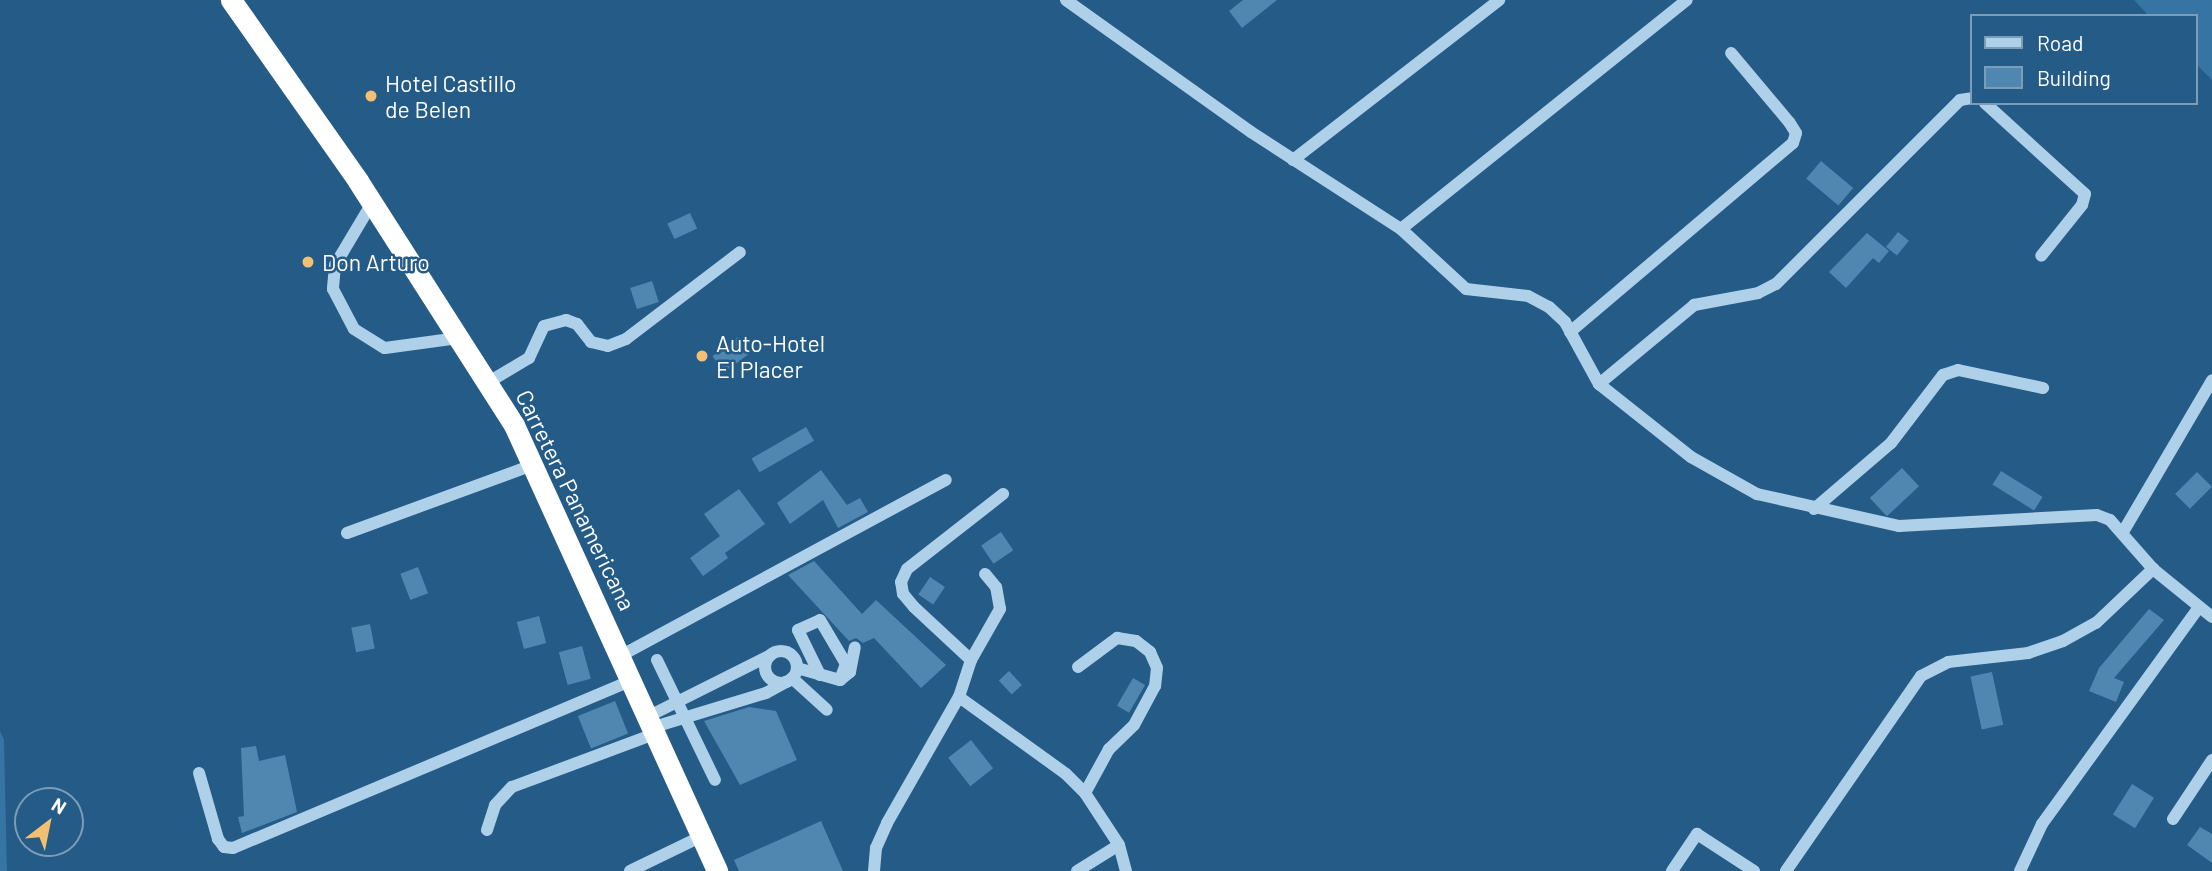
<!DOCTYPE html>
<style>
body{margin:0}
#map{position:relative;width:2212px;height:871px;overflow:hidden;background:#245b87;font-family:Barlow,sans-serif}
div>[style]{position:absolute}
.green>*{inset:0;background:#3574a3}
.building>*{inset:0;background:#5087b1;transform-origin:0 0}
.minor>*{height:12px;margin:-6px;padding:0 6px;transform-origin:6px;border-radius:6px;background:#afd0e9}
.minor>.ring{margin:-6px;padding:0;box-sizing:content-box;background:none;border:12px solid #afd0e9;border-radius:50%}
.highway>*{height:21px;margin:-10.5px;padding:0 10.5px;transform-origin:10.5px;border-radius:10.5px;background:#fff}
.dots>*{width:19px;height:19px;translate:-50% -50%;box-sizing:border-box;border:4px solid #245b87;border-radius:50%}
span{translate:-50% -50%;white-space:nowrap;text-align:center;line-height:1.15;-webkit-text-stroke:5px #245b87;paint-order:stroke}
.poi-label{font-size:23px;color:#fff}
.left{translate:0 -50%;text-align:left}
.street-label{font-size:23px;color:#fff}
.legend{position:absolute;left:1970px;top:14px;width:228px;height:91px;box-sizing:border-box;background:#245b87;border:2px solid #7c9db7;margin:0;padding:9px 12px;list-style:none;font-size:21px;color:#fff}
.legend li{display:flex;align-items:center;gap:14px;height:35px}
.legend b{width:35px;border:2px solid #7c9db7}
.north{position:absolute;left:14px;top:787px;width:70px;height:70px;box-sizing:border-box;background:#245b87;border:2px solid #7c9db7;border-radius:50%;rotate:32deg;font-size:19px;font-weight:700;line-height:28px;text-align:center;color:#fff}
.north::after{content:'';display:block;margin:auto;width:24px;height:32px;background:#f3bf73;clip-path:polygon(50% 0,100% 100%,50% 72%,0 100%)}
</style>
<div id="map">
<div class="green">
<div style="clip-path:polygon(2134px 0,2212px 0,2212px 80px,2196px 64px,2196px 16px,2149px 16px)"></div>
<div style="clip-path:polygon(0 731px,4px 740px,7px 871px,0 871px)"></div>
</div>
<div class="building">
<div style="clip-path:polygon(1243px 0,1277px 0,1242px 28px,1229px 11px)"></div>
<div style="left:1821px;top:161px;width:42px;height:23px;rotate:40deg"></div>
<div style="left:690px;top:213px;width:17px;height:25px;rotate:65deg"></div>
<div style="left:1898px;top:232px;width:14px;height:19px;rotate:39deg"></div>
<div style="clip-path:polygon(1867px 233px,1889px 251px,1879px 263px,1873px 258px,1846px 288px,1829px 272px)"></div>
<div style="left:652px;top:281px;width:22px;height:23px;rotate:72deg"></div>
<div style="left:738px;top:337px;width:20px;height:32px;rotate:53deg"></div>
<div style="left:806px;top:427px;width:16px;height:63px;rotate:60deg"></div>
<div style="left:1902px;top:468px;width:25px;height:44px;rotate:47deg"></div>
<div style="clip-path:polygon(821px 470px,847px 505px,860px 498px,868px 512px,838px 528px,823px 500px,790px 524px,777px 503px)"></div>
<div style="left:2001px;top:471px;width:49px;height:16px;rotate:32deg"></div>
<div style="left:2197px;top:472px;width:21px;height:31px;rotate:45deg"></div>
<div style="clip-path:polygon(739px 489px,765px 524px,725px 553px,728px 558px,703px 576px,690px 558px,720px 536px,704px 514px)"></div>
<div style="left:1001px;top:532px;width:22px;height:24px;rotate:56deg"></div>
<div style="clip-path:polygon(814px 561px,862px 614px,876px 600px,946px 665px,921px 688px,874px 638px,863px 643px,856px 638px,849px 641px,788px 575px)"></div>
<div style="left:418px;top:567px;width:28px;height:19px;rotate:69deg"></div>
<div style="left:930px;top:577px;width:18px;height:21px;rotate:34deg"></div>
<div style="clip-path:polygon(2149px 609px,2164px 620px,2114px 678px,2124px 682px,2116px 702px,2089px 691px,2099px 668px)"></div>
<div style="left:539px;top:616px;width:28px;height:23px;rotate:75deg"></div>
<div style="left:370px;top:624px;width:25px;height:19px;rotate:79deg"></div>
<div style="left:582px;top:646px;width:34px;height:24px;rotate:75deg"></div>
<div style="left:1009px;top:671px;width:19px;height:14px;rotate:47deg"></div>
<div style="left:1992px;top:672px;width:54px;height:22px;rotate:78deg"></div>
<div style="left:1133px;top:678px;width:14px;height:32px;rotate:30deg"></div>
<div style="left:615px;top:701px;width:35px;height:40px;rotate:68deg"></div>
<div style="clip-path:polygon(749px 707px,776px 711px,797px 760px,740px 785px,704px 721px)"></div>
<div style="left:971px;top:740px;width:36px;height:29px;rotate:52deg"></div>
<div style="clip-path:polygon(256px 746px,259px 761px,285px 755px,297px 812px,242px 833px,238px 817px,244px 816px,241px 748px)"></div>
<div style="left:2132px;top:784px;width:26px;height:36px;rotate:32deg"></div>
<div style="clip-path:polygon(821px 821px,843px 871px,739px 871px,734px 860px)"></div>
<div style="clip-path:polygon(2200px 827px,2212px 834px,2212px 863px,2187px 845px)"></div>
</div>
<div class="minor">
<div style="left:1066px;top:0;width:227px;rotate:35.5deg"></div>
<div style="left:1251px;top:132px;width:179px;rotate:32.9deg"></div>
<div style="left:1401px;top:229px;width:88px;rotate:42.7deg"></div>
<div style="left:1466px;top:289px;width:62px;rotate:6.4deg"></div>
<div style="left:1528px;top:296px;width:24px;rotate:28deg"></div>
<div style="left:1549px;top:307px;width:22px;rotate:43deg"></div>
<div style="left:1565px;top:322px;width:71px;rotate:61.3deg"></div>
<div style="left:1599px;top:384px;width:117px;rotate:38.4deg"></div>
<div style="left:1691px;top:457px;width:76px;rotate:29.3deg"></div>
<div style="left:1757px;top:494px;width:146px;rotate:12.7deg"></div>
<div style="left:1899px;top:526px;width:198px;rotate:-3.2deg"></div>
<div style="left:2097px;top:515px;width:14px;rotate:21deg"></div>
<div style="left:2110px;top:520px;width:65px;rotate:48.7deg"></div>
<div style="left:2153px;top:569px;width:76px;rotate:39.1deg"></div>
<div style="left:1985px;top:103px;width:135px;rotate:42.3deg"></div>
<div style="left:2085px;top:194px;width:11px;rotate:105deg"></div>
<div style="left:2082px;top:205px;width:65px;rotate:128.8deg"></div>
<div style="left:1293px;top:160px;width:261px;rotate:-37.8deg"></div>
<div style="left:372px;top:203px;width:72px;rotate:120.8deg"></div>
<div style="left:335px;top:265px;width:24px;rotate:95deg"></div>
<div style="left:333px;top:289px;width:45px;rotate:62.3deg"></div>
<div style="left:354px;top:329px;width:36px;rotate:32deg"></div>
<div style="left:385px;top:348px;width:74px;rotate:-7.8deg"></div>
<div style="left:1401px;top:229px;width:366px;rotate:-38.7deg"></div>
<div style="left:1570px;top:332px;width:292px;rotate:-40.3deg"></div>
<div style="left:1793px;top:143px;width:10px;rotate:-73deg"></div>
<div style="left:1796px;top:133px;width:13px;rotate:-122deg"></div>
<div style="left:1789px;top:122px;width:90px;rotate:-130deg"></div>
<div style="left:487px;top:383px;width:49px;rotate:-30.8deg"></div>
<div style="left:529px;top:358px;width:35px;rotate:-65deg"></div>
<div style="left:544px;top:326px;width:23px;rotate:-15deg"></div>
<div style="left:566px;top:320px;width:12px;rotate:20deg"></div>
<div style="left:577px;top:324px;width:23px;rotate:52deg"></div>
<div style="left:591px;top:342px;width:17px;rotate:13deg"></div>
<div style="left:608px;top:346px;width:19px;rotate:-21deg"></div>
<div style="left:626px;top:339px;width:143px;rotate:-37.3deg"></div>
<div style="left:1599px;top:384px;width:124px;rotate:-39.7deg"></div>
<div style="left:1694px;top:305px;width:65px;rotate:-10.6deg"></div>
<div style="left:1758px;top:293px;width:20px;rotate:-27deg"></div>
<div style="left:1776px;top:284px;width:260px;rotate:-45deg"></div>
<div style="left:1960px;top:100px;width:12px;rotate:-9deg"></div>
<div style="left:1814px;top:509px;width:101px;rotate:-40.6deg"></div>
<div style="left:1891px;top:443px;width:86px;rotate:-52.6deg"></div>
<div style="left:1943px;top:375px;width:16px;rotate:-18deg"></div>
<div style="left:1958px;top:370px;width:87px;rotate:12deg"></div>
<div style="left:2123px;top:532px;width:176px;rotate:-59.6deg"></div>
<div style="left:347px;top:533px;width:198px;rotate:-20.1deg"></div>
<div class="ring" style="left:765px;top:651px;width:20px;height:20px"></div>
<div style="left:622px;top:655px;width:368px;rotate:-28.4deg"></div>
<div style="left:657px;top:660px;width:133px;rotate:64.2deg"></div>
<div style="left:971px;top:660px;width:78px;rotate:-137.1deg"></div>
<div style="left:914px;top:607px;width:17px;rotate:-130deg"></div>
<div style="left:903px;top:594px;width:12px;rotate:-99deg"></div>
<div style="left:901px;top:582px;width:14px;rotate:-65deg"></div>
<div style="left:907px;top:569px;width:122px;rotate:-38deg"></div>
<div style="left:1078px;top:667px;width:49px;rotate:-36.6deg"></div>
<div style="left:1117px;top:638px;width:19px;rotate:9deg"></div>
<div style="left:1136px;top:641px;width:18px;rotate:38deg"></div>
<div style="left:1150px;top:652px;width:17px;rotate:66deg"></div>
<div style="left:1157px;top:668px;width:18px;rotate:96deg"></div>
<div style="left:1155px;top:686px;width:44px;rotate:118.3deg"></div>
<div style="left:1134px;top:725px;width:35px;rotate:136deg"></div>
<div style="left:1109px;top:749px;width:50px;rotate:118.6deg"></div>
<div style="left:797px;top:668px;width:45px;rotate:15.6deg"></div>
<div style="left:840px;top:680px;width:13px;rotate:-39deg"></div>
<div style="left:850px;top:672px;width:25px;rotate:-79deg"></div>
<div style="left:820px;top:675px;width:50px;rotate:-116.1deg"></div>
<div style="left:798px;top:630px;width:24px;rotate:-24deg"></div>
<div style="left:820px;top:620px;width:51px;rotate:59.4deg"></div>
<div style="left:846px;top:664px;width:17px;rotate:111deg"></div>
<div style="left:792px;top:678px;width:47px;rotate:42.4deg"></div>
<div style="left:959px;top:697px;width:132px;rotate:35.7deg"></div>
<div style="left:1066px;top:774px;width:27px;rotate:45deg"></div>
<div style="left:1085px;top:793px;width:62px;rotate:56.8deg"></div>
<div style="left:1119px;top:845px;width:27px;rotate:75deg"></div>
<div style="left:649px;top:716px;width:136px;rotate:-26.6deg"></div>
<div style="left:654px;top:727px;width:117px;rotate:-16.9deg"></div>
<div style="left:766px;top:693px;width:25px;rotate:-29deg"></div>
<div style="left:199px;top:773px;width:69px;rotate:73.9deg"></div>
<div style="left:218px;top:839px;width:10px;rotate:53deg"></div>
<div style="left:224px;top:847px;width:9px;rotate:6deg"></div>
<div style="left:233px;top:848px;width:434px;rotate:-22.8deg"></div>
<div style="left:2173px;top:819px;width:71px;rotate:-56.5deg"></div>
<div style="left:487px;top:830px;width:26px;rotate:-72deg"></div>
<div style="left:495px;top:805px;width:25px;rotate:-47deg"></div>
<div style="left:512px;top:787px;width:155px;rotate:-20.4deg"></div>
<div style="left:630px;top:871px;width:80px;rotate:-25.9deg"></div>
<div style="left:874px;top:871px;width:23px;rotate:-85deg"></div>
<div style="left:876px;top:848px;width:27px;rotate:-66deg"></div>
<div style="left:887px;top:823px;width:145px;rotate:-60.3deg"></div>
<div style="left:959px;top:697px;width:39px;rotate:-72deg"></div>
<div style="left:971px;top:660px;width:59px;rotate:-60.4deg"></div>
<div style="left:1000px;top:609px;width:22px;rotate:-100deg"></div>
<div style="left:996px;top:587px;width:17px;rotate:-130deg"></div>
<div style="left:1077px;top:871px;width:49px;rotate:-31.8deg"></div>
<div style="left:1672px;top:871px;width:45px;rotate:-56deg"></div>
<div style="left:1697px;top:834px;width:68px;rotate:33deg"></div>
<div style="left:1786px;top:871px;width:237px;rotate:-55.3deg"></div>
<div style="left:1921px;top:676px;width:30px;rotate:-27deg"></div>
<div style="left:1948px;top:662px;width:81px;rotate:-6.4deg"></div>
<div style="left:2028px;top:653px;width:37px;rotate:-19deg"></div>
<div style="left:2063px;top:641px;width:38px;rotate:-29deg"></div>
<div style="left:2096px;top:623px;width:79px;rotate:-43.5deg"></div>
<div style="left:2020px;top:871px;width:52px;rotate:-64.9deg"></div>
<div style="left:2042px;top:824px;width:268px;rotate:-54.1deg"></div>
</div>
<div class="highway">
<div style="left:231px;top:0;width:221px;rotate:54.9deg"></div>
<div style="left:358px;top:181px;width:290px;rotate:57.4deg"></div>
<div style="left:514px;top:425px;width:490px;rotate:65.5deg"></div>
</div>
<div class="dots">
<div style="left:371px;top:96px;background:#f3bf73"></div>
<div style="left:308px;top:262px;background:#f3bf73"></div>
<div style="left:702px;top:356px;background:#f3bf73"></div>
</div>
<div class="poi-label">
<span class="left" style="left:385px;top:96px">Hotel Castillo<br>de Belen</span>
<span class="left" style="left:322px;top:262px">Don Arturo</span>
<span class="left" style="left:716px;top:356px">Auto-Hotel<br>El Placer</span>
</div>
<div class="street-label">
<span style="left:576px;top:500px;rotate:64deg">Carretera Panamericana</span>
</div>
<ul class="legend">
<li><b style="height:9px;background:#afd0e9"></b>Road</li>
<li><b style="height:19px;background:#5087b1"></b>Building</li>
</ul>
<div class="north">N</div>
</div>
